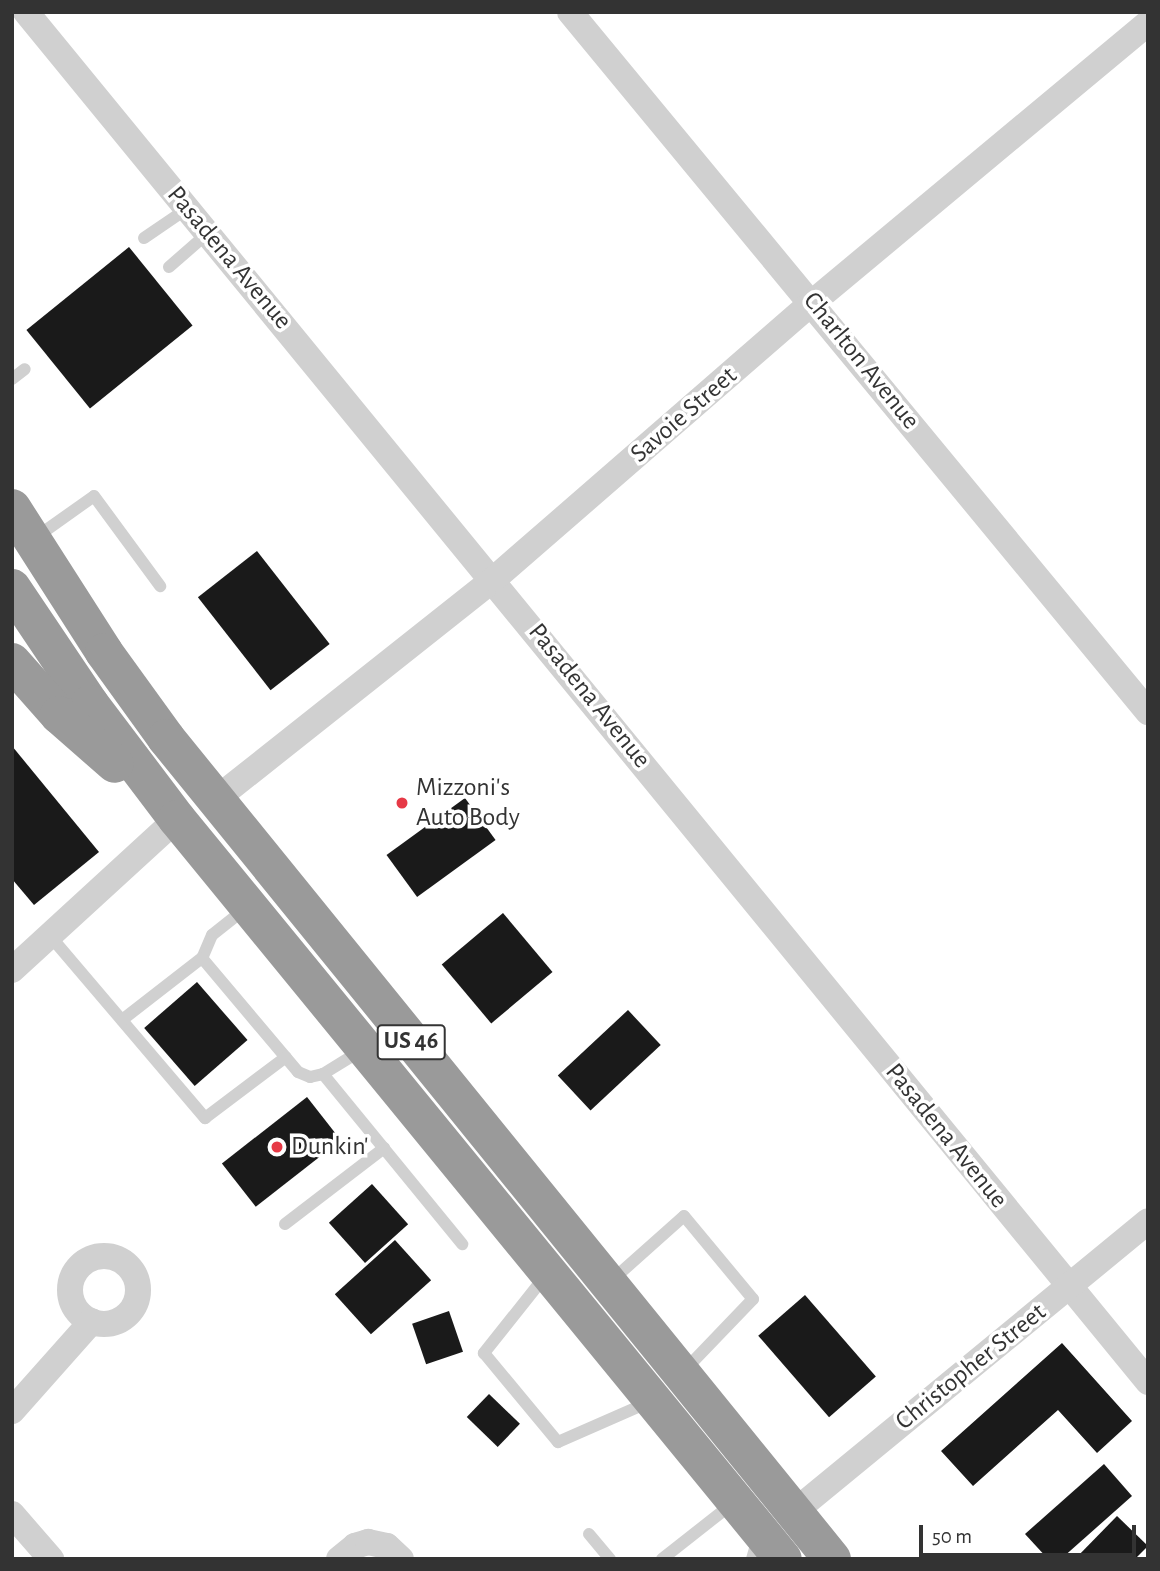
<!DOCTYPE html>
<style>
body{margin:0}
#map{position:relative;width:1160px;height:1571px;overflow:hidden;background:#fff;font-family:"Alegreya Sans",sans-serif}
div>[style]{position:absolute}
.building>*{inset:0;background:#1a1a1a;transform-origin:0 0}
.lane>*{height:12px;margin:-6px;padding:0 6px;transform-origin:6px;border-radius:6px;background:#d0d0d0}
.street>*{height:26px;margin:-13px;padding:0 13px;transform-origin:13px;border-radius:13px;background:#d0d0d0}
.street>.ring{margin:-13px;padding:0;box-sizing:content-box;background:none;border:26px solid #d0d0d0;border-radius:50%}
.highway>*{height:38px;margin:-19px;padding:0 19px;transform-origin:19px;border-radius:19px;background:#9a9a9a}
.dots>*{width:19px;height:19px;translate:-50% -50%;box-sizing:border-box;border:4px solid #fff;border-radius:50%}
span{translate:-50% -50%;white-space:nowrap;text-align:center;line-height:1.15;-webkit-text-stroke:7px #fff;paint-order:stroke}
.shield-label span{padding:2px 5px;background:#fff;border:2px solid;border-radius:5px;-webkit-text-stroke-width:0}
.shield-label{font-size:24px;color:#333;font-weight:700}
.street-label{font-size:26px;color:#333}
.poi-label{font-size:26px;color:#333}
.left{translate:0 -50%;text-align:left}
.frame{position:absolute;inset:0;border:14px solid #333;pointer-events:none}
.scale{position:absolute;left:919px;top:1525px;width:217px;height:32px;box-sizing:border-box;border:4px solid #333;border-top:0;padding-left:9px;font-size:21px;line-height:24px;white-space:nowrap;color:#333;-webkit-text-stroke:5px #fff;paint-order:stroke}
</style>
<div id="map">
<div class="building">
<div style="left:129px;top:247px;width:101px;height:132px;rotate:51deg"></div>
<div style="left:257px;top:551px;width:118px;height:75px;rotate:52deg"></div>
<div style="clip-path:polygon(12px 746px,99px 852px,34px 905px,12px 879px)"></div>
<div style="left:465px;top:798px;width:52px;height:97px;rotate:54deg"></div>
<div style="left:503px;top:913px;width:77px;height:80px;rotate:50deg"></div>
<div style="left:197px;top:982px;width:77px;height:70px;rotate:49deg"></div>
<div style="left:628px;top:1010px;width:48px;height:96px;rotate:47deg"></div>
<div style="left:307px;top:1097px;width:55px;height:108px;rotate:52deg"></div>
<div style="left:372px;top:1184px;width:54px;height:58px;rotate:48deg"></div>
<div style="left:395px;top:1240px;width:54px;height:81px;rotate:48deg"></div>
<div style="left:805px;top:1295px;width:108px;height:62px;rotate:49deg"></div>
<div style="left:449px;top:1311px;width:43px;height:39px;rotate:71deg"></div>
<div style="clip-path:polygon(1062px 1343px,1132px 1421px,1097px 1453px,1058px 1410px,973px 1486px,941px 1451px)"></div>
<div style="left:489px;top:1394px;width:43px;height:32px;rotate:44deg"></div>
<div style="clip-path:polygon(1104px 1464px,1132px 1496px,1061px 1559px,1048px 1559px,1025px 1534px)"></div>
<div style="clip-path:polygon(1117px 1516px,1148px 1546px,1135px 1559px,1075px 1559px)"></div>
</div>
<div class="lane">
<div style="left:144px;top:238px;width:53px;rotate:-34.3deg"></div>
<div style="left:169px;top:267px;width:52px;rotate:-41.1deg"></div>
<div style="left:12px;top:379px;width:16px;rotate:-38deg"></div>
<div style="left:35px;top:538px;width:72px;rotate:-35.4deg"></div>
<div style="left:94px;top:496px;width:112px;rotate:53.7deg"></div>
<div style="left:246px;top:908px;width:43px;rotate:141.5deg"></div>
<div style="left:212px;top:935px;width:25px;rotate:113deg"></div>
<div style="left:202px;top:958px;width:149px;rotate:49.9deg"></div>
<div style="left:298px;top:1072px;width:13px;rotate:23deg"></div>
<div style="left:310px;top:1077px;width:13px;rotate:-13deg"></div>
<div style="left:323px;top:1074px;width:46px;rotate:-31.6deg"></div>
<div style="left:51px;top:937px;width:238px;rotate:49.6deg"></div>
<div style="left:205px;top:1118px;width:101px;rotate:-37deg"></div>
<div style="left:122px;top:1020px;width:101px;rotate:-37.8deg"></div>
<div style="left:323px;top:1074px;width:220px;rotate:50.7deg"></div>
<div style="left:285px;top:1224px;width:125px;rotate:-37.5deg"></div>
<div style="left:546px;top:1275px;width:100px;rotate:128.5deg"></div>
<div style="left:484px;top:1353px;width:116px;rotate:50.3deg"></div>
<div style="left:558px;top:1442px;width:99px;rotate:-23.7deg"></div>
<div style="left:610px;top:1282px;width:99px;rotate:-41.7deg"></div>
<div style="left:684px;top:1216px;width:108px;rotate:50.3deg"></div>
<div style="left:753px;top:1299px;width:100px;rotate:133.8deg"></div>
<div style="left:589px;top:1534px;width:33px;rotate:50deg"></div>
<div style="left:662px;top:1559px;width:89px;rotate:-38.2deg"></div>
<div style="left:752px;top:1559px;width:22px;rotate:-74deg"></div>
</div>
<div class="street">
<div style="left:26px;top:12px;width:1771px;rotate:50.68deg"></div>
<div style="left:570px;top:12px;width:908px;rotate:50.45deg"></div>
<div style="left:215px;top:800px;width:356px;rotate:-38.4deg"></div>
<div style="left:494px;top:579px;width:422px;rotate:-41deg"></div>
<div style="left:813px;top:302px;width:436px;rotate:-39.8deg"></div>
<div style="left:12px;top:970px;width:224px;rotate:-42.5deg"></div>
<div class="ring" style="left:70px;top:1256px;width:42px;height:42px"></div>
<div style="left:12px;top:1411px;width:120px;rotate:-48.4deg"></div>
<div style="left:794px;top:1512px;width:458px;rotate:-39.4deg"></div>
<div style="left:12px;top:1514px;width:60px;rotate:49.1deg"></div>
<div style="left:339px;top:1559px;width:21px;rotate:-39deg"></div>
<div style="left:355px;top:1546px;width:14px;rotate:-17deg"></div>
<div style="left:368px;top:1542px;width:19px;rotate:12deg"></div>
<div style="left:387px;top:1546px;width:19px;rotate:43deg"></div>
</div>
<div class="highway">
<div style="left:12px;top:508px;width:171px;rotate:57.4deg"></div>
<div style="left:104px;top:652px;width:106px;rotate:54.2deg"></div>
<div style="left:166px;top:738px;width:1057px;rotate:50.95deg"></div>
<div style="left:12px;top:588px;width:140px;rotate:56.1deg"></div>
<div style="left:90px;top:704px;width:144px;rotate:52.9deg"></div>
<div style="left:177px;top:819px;width:956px;rotate:50.69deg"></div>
<div style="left:12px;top:662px;width:71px;rotate:48.4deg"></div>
<div style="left:59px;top:715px;width:74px;rotate:41.2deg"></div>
</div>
<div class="dots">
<div style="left:402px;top:803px;background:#e63946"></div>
<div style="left:277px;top:1147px;background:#e63946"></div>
</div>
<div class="shield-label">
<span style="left:411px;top:1042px">US 46</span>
</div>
<div class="street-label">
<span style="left:229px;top:258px;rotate:50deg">Pasadena Avenue</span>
<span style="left:861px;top:361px;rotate:51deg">Charlton Avenue</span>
<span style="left:684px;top:415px;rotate:-41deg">Savoie Street</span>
<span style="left:589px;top:696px;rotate:51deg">Pasadena Avenue</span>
<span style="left:946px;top:1136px;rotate:51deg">Pasadena Avenue</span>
<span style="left:971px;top:1367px;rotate:-39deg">Christopher Street</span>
</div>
<div class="poi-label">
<span class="left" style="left:416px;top:803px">Mizzoni's<br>Auto Body</span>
<span class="left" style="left:291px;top:1147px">Dunkin'</span>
</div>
<div class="frame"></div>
<div class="scale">50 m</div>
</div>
